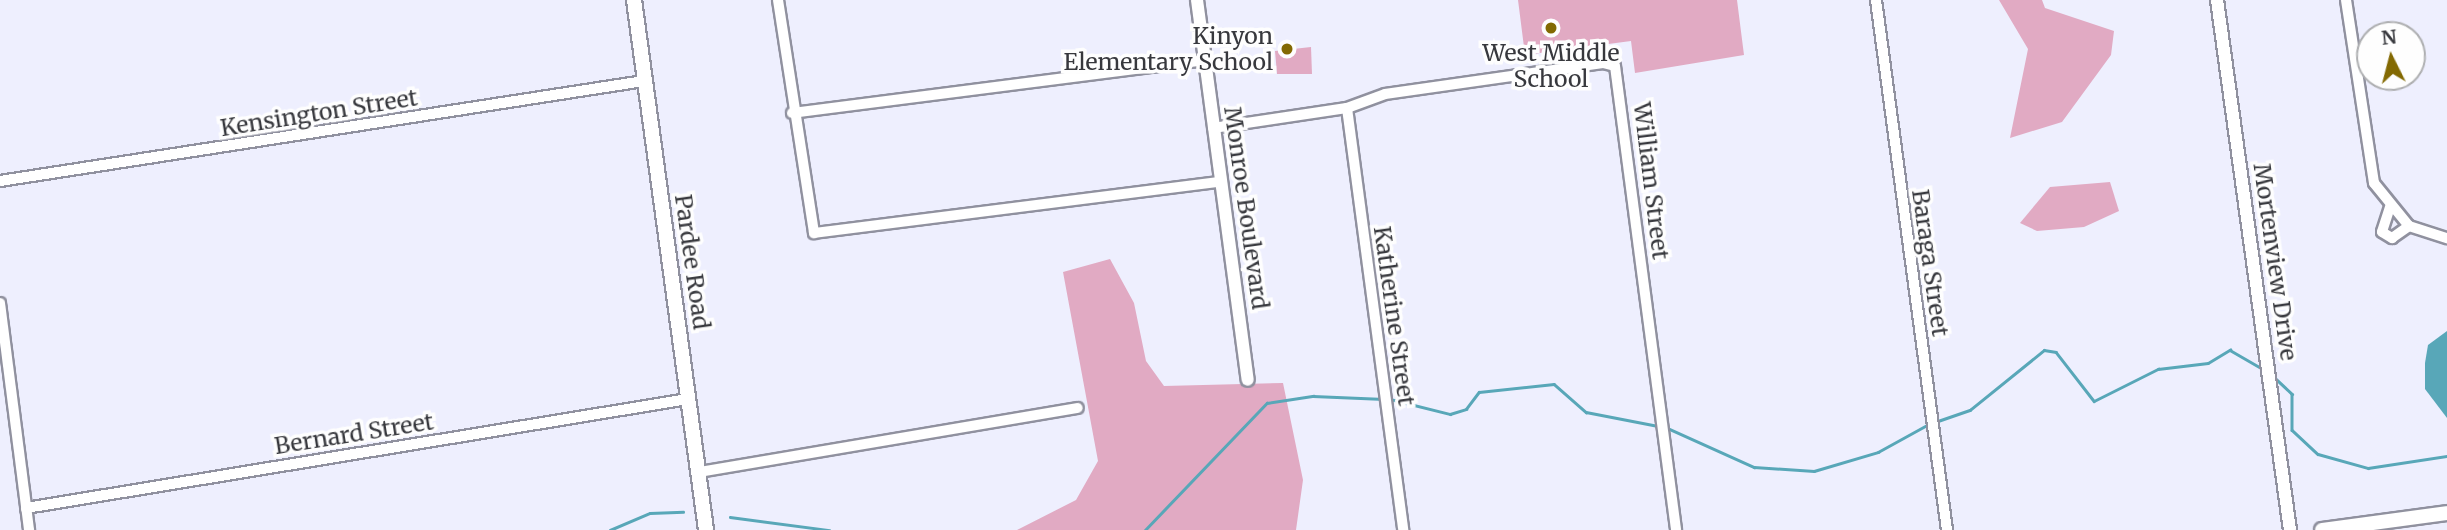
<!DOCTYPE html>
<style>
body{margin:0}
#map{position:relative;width:2447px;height:530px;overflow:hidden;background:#eeeffe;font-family:Merriweather,serif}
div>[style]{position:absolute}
.green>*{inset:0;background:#e1aac3}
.water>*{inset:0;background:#58a7b8}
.stream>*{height:2.5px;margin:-1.25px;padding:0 1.25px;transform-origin:1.25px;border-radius:1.25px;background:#58a7b8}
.roads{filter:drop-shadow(2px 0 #90919f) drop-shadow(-2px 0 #90919f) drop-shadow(0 2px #90919f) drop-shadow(0 -2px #90919f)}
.minor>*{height:10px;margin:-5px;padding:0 5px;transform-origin:5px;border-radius:5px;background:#fff}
.tertiary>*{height:12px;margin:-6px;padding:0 6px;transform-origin:6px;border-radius:6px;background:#fff}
.secondary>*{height:14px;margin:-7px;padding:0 7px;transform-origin:7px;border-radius:7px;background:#fff}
.dots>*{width:19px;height:19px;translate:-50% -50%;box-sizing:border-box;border:4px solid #fefefe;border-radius:50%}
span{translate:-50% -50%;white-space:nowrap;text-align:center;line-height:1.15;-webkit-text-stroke:7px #fefefe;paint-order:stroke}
.poi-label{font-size:23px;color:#37383d}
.right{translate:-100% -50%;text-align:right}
.street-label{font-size:23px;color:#37383d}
.north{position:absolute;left:2356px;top:21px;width:70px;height:70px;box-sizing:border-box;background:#fefefe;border:2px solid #aeafb1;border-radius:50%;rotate:354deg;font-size:19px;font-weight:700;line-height:28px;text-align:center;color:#37383d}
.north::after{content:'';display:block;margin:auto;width:24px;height:32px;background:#836902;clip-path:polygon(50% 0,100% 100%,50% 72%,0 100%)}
</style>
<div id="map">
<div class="green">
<div style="clip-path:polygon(1518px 0,1737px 0,1744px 55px,1635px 73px,1631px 41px,1525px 55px)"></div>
<div style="clip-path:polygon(1999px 0,2042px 0,2045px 8px,2114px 31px,2111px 55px,2062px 122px,2010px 138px,2028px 49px)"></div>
<div style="clip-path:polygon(1311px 47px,1312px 74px,1277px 74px,1275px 51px)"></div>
<div style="clip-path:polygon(2110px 182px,2119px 211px,2084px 227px,2037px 231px,2020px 223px,2050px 187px)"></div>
<div style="clip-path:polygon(1110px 259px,1134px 303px,1146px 361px,1164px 386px,1283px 383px,1303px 480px,1296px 530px,1017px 530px,1076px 500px,1098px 461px,1063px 272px)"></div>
</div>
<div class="water">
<div style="clip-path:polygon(2447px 331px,2447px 418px,2425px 389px,2425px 363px,2428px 345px)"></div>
</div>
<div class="stream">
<div style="left:2274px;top:377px;width:25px;rotate:43deg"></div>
<div style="left:2292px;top:394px;width:36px;rotate:90deg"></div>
<div style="left:2292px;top:430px;width:35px;rotate:43deg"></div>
<div style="left:2318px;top:454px;width:52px;rotate:15.6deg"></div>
<div style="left:2368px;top:468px;width:80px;rotate:-8.6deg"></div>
<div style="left:1390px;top:399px;width:62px;rotate:14deg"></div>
<div style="left:1450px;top:414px;width:17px;rotate:-17deg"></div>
<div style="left:1466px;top:409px;width:21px;rotate:-53deg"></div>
<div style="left:1479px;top:392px;width:75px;rotate:-6.1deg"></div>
<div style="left:1554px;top:384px;width:43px;rotate:41.2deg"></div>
<div style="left:1586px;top:412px;width:73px;rotate:11deg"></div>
<div style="left:1935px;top:422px;width:37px;rotate:-19deg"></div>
<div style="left:1970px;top:410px;width:95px;rotate:-39deg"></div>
<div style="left:2044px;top:350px;width:12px;rotate:9deg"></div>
<div style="left:2056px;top:352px;width:62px;rotate:52.2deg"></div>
<div style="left:2094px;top:401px;width:72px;rotate:-26.6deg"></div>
<div style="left:2158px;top:369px;width:50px;rotate:-6.8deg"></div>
<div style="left:2208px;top:363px;width:26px;rotate:-31deg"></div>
<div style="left:2230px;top:350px;width:38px;rotate:30deg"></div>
<div style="left:1665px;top:427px;width:98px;rotate:24.2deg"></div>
<div style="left:1754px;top:467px;width:60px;rotate:3.8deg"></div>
<div style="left:1814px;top:471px;width:67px;rotate:-16.5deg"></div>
<div style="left:1878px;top:452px;width:58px;rotate:-28.8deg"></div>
<div style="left:730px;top:517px;width:100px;rotate:7.5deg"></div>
<div style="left:610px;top:530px;width:43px;rotate:-23deg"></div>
<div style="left:650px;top:513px;width:33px;rotate:-2deg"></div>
<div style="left:1145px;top:530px;width:176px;rotate:-46.2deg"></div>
<div style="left:1267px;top:403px;width:47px;rotate:-8.7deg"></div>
<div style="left:1313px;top:396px;width:71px;rotate:2.4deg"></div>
</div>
<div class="roads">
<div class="minor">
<div style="left:778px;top:0;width:236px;rotate:81.2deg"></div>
<div style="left:814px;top:233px;width:409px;rotate:-7.2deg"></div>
<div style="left:1876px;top:0;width:535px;rotate:82.37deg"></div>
<div style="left:2346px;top:0;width:185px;rotate:81.3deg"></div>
<div style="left:2374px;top:183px;width:55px;rotate:50.9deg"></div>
<div style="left:2409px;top:226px;width:40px;rotate:18deg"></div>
<div style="left:1347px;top:108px;width:426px;rotate:82.4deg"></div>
<div style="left:792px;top:113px;width:416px;rotate:-7.3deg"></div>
<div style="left:1213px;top:128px;width:135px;rotate:-8.5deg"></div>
<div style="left:1347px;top:108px;width:40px;rotate:-20.2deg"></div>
<div style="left:1385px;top:94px;width:220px;rotate:-8.1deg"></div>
<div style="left:1603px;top:63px;width:12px;rotate:14deg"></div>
<div style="left:1615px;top:66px;width:468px;rotate:82.5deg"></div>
<div style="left:0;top:181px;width:652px;rotate:-8.83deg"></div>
<div style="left:2390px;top:207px;width:26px;rotate:108deg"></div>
<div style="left:2382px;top:232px;width:12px;rotate:31deg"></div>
<div style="left:2392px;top:238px;width:21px;rotate:-35deg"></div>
<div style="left:0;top:303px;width:229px;rotate:82.7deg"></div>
<div style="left:699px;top:472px;width:384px;rotate:-9.6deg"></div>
<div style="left:26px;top:508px;width:671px;rotate:-9.35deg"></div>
</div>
<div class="tertiary">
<div style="left:1197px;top:0;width:383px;rotate:82.4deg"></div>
<div style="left:2217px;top:0;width:535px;rotate:82.16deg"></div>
</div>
<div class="secondary">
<div style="left:634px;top:0;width:535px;rotate:82.26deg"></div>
<div style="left:2322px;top:530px;width:126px;rotate:-7.7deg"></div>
</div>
</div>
<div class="dots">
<div style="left:1551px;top:28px;background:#836902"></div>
<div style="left:1287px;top:49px;background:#836902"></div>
</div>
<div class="poi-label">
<span class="right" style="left:1273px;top:49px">Kinyon<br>Elementary School</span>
<span style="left:1551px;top:66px">West Middle<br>School</span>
</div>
<div class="street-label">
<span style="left:319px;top:113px;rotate:-9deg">Kensington Street</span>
<span style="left:1651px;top:181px;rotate:83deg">William Street</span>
<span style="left:1246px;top:208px;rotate:82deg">Monroe Boulevard</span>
<span style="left:692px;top:262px;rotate:82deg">Pardee Road</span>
<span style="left:2275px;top:262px;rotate:82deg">Mortenview Drive</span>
<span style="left:1930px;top:263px;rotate:82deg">Baraga Street</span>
<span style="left:1394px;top:316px;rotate:82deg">Katherine Street</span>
<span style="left:354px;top:434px;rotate:-9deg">Bernard Street</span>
</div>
<div class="north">N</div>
</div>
